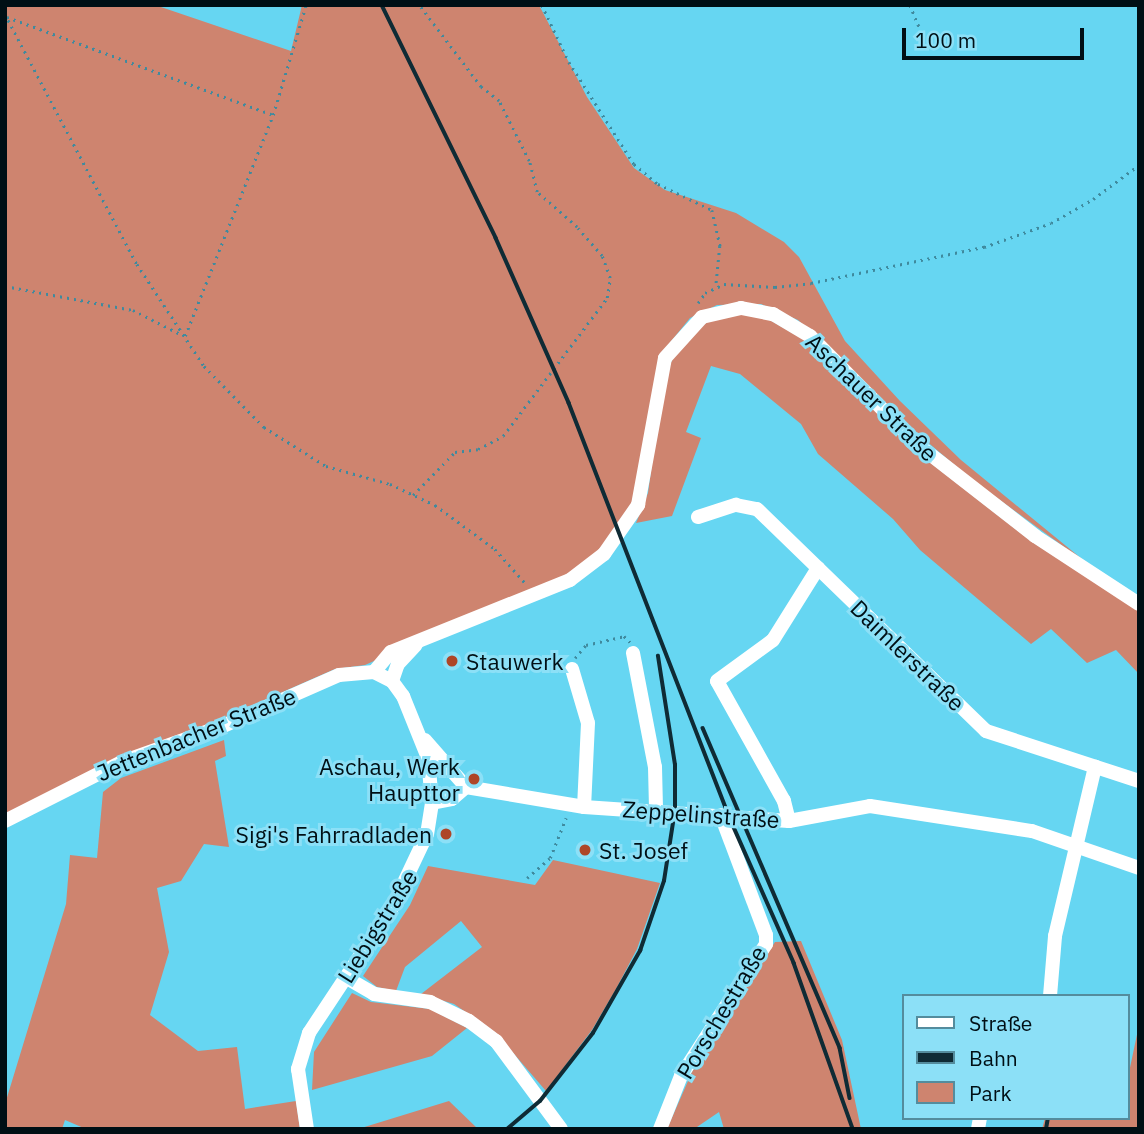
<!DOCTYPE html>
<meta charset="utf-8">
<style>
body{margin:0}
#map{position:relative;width:1144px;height:1134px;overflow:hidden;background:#66d6f2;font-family:"IBM Plex Sans",sans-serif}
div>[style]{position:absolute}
.green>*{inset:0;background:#ce846f}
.path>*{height:2.5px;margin-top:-1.25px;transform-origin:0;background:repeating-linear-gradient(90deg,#3f8a9e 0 2px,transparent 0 7px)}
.minor>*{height:14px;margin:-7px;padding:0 7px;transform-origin:7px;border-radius:7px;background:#fff}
.rail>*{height:3.5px;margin:-1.75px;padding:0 1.75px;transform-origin:1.75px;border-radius:1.75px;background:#0f2b35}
.dots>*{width:19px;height:19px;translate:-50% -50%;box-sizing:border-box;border:4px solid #8ce0f7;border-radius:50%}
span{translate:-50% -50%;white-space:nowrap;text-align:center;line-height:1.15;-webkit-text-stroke:6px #8ce0f7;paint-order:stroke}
.street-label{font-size:23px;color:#000f15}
.poi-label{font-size:23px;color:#000f15}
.left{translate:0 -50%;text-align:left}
.right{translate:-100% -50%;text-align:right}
.frame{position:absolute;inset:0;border:7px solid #000f15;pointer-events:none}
.legend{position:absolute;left:902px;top:994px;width:228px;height:126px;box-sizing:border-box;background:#8ce0f7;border:2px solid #548c9d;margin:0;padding:9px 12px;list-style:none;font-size:21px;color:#000f15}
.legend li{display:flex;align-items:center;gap:14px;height:35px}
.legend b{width:35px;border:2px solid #548c9d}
.scale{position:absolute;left:902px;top:28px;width:182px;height:32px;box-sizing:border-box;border:4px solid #000f15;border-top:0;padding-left:9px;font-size:21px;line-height:24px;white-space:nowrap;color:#000f15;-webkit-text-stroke:5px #8ce0f7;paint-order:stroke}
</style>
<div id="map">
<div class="green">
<div style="clip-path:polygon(5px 5px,155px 5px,291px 51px,302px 5px,539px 5px,587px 97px,634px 168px,665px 190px,736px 213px,784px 242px,799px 257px,845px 341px,900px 401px,961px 460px,1093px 568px,971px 479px,884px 405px,798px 320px,761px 304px,717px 305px,690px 318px,660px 355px,638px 490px,628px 517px,584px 568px,365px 665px,335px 669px,5px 814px)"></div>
<div style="clip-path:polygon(743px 314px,768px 319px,808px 342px,914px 450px,1031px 541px,1139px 611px,1139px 674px,1116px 650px,1087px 663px,1051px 629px,1031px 644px,920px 550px,893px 519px,818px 454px,801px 424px,740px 374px,711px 366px,686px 432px,701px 438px,672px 516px,636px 523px,648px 493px,664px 376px,682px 341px,711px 319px)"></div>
<div style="clip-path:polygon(224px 740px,226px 756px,215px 761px,229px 847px,204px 844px,181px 881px,157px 888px,169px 952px,150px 1015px,198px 1051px,237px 1047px,245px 1109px,296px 1101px,300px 1129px,86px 1129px,65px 1120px,62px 1129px,5px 1129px,5px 1104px,66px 904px,70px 855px,97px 858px,103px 792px,121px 778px)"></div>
<div style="clip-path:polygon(553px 860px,660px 883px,637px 949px,616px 989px,592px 1030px,546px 1091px,496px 1033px,454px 1004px,421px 994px,482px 947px,461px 921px,405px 967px,396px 991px,377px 987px,363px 976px,410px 905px,428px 866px,535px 885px)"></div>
<div style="clip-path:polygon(801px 941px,842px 1040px,861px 1129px,724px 1129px,719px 1112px,694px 1129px,667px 1129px,692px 1072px,775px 942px)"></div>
<div style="clip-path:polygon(352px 993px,371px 1002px,430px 1009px,467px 1028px,432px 1056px,312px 1090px,314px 1052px)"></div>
<div style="clip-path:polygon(1139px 1025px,1139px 1129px,1042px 1129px,1045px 1118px,1128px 1118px,1128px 1077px)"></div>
<div style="clip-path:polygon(449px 1101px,478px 1129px,358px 1129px)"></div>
</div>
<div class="path">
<div style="left:542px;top:5px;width:63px;rotate:64.7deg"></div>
<div style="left:569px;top:62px;width:121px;rotate:57.5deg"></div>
<div style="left:634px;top:164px;width:31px;rotate:40deg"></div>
<div style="left:658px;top:184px;width:60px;rotate:25.7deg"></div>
<div style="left:712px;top:210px;width:37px;rotate:77deg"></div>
<div style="left:720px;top:246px;width:40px;rotate:95.7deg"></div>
<div style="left:910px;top:5px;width:34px;rotate:67deg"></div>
<div style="left:5px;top:14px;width:283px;rotate:62.2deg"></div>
<div style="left:137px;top:264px;width:122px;rotate:56.7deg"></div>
<div style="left:204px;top:366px;width:86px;rotate:45.5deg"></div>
<div style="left:264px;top:427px;width:73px;rotate:32.2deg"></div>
<div style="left:326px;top:466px;width:66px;rotate:15.7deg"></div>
<div style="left:390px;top:484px;width:50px;rotate:25deg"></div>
<div style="left:435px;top:505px;width:74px;rotate:36.3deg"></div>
<div style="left:495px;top:549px;width:47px;rotate:48.5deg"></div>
<div style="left:7px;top:17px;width:283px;rotate:20.2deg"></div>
<div style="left:5px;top:286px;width:130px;rotate:10.6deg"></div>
<div style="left:133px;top:310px;width:55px;rotate:27deg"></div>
<div style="left:698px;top:303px;width:12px;rotate:-55deg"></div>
<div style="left:705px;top:293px;width:21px;rotate:-25deg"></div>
<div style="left:724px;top:284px;width:51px;rotate:3.4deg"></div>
<div style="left:775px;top:287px;width:36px;rotate:-6deg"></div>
<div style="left:811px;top:283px;width:177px;rotate:-11.8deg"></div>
<div style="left:984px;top:247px;width:71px;rotate:-19.7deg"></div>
<div style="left:1051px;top:223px;width:48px;rotate:-29.7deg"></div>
<div style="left:1093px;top:199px;width:57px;rotate:-36.5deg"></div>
<div style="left:185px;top:336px;width:238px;rotate:-68.3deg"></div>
<div style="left:273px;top:115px;width:115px;rotate:-73.3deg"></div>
<div style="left:413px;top:495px;width:60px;rotate:-45.7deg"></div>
<div style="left:455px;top:452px;width:23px;rotate:-7deg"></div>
<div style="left:478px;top:449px;width:28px;rotate:-27deg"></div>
<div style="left:503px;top:436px;width:173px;rotate:-53deg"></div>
<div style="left:607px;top:298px;width:20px;rotate:-81deg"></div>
<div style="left:610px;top:278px;width:23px;rotate:-110deg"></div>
<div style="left:602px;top:256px;width:38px;rotate:-131deg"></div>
<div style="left:577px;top:227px;width:53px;rotate:-138.8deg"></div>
<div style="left:537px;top:192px;width:32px;rotate:-104deg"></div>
<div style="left:529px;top:161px;width:67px;rotate:-116.6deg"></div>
<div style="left:499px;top:101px;width:23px;rotate:-142deg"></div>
<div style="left:481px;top:87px;width:103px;rotate:-127.1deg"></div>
<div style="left:575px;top:658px;width:17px;rotate:-50deg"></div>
<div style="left:586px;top:645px;width:39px;rotate:-13deg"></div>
<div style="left:624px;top:636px;width:10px;rotate:45deg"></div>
<div style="left:527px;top:878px;width:30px;rotate:-41deg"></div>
<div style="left:550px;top:858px;width:43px;rotate:-68.2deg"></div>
</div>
<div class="minor">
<div style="left:698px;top:517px;width:40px;rotate:-18deg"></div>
<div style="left:736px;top:505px;width:21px;rotate:11deg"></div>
<div style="left:757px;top:509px;width:319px;rotate:44.1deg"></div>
<div style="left:986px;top:731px;width:161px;rotate:18.1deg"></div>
<div style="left:633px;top:653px;width:116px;rotate:79.1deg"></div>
<div style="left:655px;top:767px;width:42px;rotate:88.6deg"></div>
<div style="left:572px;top:669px;width:56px;rotate:73.5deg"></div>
<div style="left:588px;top:723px;width:84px;rotate:92.7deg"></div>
<div style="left:374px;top:672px;width:26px;rotate:-50deg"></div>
<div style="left:391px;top:652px;width:193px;rotate:-21.9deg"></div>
<div style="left:570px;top:580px;width:43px;rotate:-37.4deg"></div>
<div style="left:604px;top:554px;width:60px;rotate:-55.2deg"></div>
<div style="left:638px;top:505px;width:149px;rotate:-79.6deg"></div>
<div style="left:665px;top:358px;width:55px;rotate:-47.9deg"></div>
<div style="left:702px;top:317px;width:40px;rotate:-13deg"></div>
<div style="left:741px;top:308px;width:33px;rotate:11deg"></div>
<div style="left:773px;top:314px;width:43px;rotate:30.7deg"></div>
<div style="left:810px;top:336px;width:152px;rotate:45.3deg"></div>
<div style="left:917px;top:444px;width:150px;rotate:37.9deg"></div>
<div style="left:1035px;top:536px;width:124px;rotate:33.2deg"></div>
<div style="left:392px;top:681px;width:18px;rotate:-71deg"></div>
<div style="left:398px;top:664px;width:26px;rotate:-47deg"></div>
<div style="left:425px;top:740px;width:62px;rotate:48.9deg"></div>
<div style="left:466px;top:787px;width:120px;rotate:9.6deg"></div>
<div style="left:584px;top:807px;width:205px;rotate:3.9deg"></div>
<div style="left:789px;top:821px;width:82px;rotate:-10.5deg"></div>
<div style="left:870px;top:806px;width:164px;rotate:8.8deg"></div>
<div style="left:1032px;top:831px;width:113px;rotate:19.1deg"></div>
<div style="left:432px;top:803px;width:20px;rotate:-11deg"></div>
<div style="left:452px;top:799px;width:18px;rotate:-41deg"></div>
<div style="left:5px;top:821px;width:133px;rotate:-26.8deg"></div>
<div style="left:124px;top:761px;width:105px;rotate:-19.5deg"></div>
<div style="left:223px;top:726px;width:127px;rotate:-23.7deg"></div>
<div style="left:339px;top:675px;width:35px;rotate:-5deg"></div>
<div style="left:374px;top:672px;width:20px;rotate:27deg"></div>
<div style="left:392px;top:681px;width:19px;rotate:54deg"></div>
<div style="left:403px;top:696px;width:67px;rotate:68deg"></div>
<div style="left:428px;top:758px;width:45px;rotate:84.9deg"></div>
<div style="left:432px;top:803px;width:31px;rotate:99deg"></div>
<div style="left:427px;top:834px;width:80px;rotate:115.3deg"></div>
<div style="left:393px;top:906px;width:152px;rotate:123.5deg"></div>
<div style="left:309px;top:1033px;width:38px;rotate:107deg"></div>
<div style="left:298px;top:1069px;width:61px;rotate:81.5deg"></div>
<div style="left:789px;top:821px;width:21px;rotate:-104deg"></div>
<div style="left:784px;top:801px;width:137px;rotate:-119.2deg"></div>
<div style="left:717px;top:681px;width:69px;rotate:-36.2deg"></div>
<div style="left:773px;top:640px;width:85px;rotate:-58deg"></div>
<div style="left:345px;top:977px;width:34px;rotate:30deg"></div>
<div style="left:374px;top:994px;width:57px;rotate:8.1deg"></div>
<div style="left:430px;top:1002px;width:43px;rotate:26deg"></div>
<div style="left:469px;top:1021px;width:34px;rotate:37deg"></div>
<div style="left:496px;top:1041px;width:109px;rotate:53.5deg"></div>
<div style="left:1050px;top:996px;width:60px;rotate:-85.2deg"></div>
<div style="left:1055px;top:936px;width:174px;rotate:-76.7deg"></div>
<div style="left:660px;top:1129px;width:57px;rotate:-68.4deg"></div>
<div style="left:681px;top:1076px;width:157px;rotate:-57.2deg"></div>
<div style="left:766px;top:944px;width:9px;rotate:-90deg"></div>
<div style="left:766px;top:935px;width:128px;rotate:-110.6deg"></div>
<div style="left:978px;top:1129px;width:11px;rotate:-80deg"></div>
</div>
<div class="rail">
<div style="left:382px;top:5px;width:259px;rotate:63.9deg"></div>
<div style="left:496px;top:238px;width:180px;rotate:66.1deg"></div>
<div style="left:569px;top:403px;width:443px;rotate:68.8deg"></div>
<div style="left:729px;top:816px;width:161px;rotate:66.1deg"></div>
<div style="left:794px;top:963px;width:176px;rotate:70.4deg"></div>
<div style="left:703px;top:728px;width:348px;rotate:66.8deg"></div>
<div style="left:840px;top:1048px;width:51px;rotate:78.7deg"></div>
<div style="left:507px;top:1129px;width:43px;rotate:-40.3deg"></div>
<div style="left:540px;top:1101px;width:86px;rotate:-52.1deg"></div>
<div style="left:593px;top:1033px;width:95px;rotate:-60.2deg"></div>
<div style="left:640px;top:951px;width:74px;rotate:-71.1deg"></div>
<div style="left:664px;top:881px;width:72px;rotate:-81.2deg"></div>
<div style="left:675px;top:810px;width:45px;rotate:-90deg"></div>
<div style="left:675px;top:765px;width:110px;rotate:-98.9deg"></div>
<div style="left:1046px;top:1129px;width:11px;rotate:-80deg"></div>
</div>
<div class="dots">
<div style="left:452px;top:661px;background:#ae4527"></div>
<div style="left:474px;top:779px;background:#ae4527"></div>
<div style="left:446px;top:834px;background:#ae4527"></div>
<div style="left:585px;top:850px;background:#ae4527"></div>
</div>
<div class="street-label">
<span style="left:872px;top:397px;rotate:44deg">Aschauer Straße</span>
<span style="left:908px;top:655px;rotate:44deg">Daimlerstraße</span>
<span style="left:196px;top:734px;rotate:-22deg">Jettenbacher Straße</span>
<span style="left:701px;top:814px;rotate:4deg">Zeppelinstraße</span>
<span style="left:377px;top:926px;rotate:-58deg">Liebigstraße</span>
<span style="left:721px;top:1012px;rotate:-59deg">Porschestraße</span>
</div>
<div class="poi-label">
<span class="left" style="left:466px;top:661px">Stauwerk</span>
<span class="right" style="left:460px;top:779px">Aschau, Werk<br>Haupttor</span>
<span class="right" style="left:432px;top:834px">Sigi's Fahrradladen</span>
<span class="left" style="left:599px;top:850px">St. Josef</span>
</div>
<div class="frame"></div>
<ul class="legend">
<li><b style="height:9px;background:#fff"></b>Straße</li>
<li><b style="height:9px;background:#0f2b35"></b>Bahn</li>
<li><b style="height:19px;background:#ce846f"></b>Park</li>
</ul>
<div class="scale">100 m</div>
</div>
